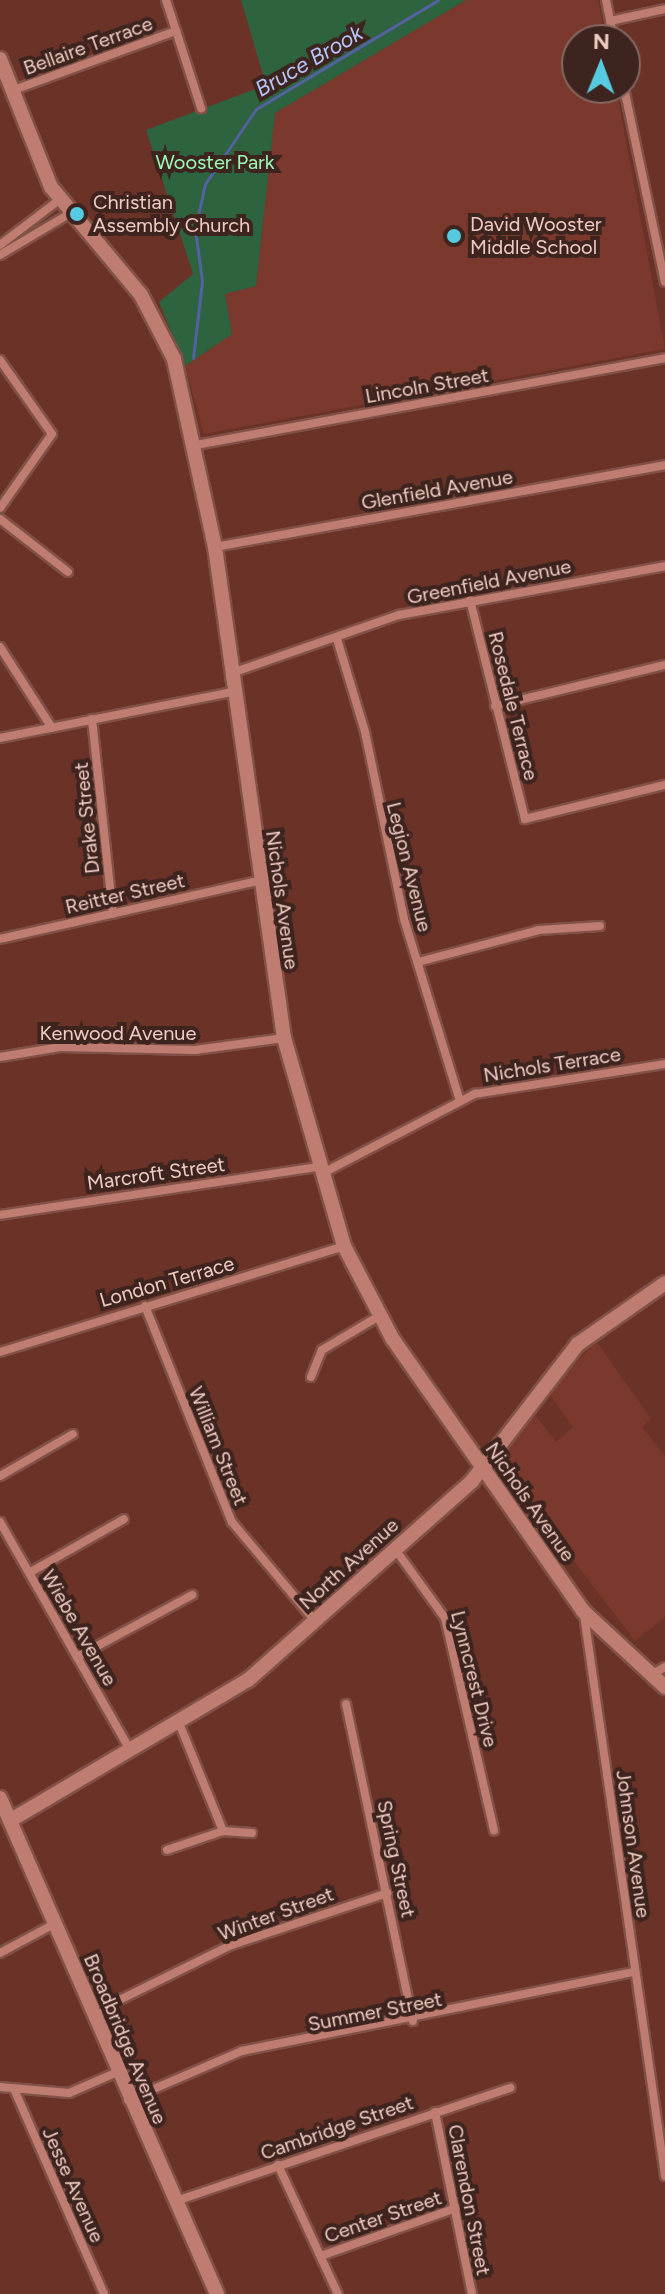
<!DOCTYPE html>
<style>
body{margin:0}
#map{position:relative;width:665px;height:2294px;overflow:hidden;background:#6b3227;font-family:Figtree,sans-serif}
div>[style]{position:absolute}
.built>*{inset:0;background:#7a392c}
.green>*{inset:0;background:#2e6340}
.stream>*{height:3px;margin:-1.5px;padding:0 1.5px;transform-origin:1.5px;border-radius:1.5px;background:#5462a1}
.roads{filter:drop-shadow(2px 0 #815147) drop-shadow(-2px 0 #815147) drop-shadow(0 2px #815147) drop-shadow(0 -2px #815147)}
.street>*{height:8px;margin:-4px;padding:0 4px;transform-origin:4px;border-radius:4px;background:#be7d70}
.secondary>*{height:14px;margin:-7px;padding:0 7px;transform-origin:7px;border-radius:7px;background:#be7d70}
.dots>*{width:22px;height:22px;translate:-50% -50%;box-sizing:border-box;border:4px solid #3e241e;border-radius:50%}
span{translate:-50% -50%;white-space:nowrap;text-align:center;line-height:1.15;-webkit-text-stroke:8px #3e241e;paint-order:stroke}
.street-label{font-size:20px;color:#efcbc3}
.park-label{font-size:20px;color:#9afab6}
.poi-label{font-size:20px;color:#efcbc3}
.left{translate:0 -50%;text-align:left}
.water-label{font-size:22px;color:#b8c7fe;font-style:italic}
.north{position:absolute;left:561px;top:24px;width:80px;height:80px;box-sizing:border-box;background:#3e241e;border:2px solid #856760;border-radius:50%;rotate:1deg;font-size:22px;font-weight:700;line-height:32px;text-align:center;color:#efcbc3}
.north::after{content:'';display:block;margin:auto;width:28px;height:36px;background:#55cae0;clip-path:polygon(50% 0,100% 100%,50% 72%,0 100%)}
</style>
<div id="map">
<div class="built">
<div style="clip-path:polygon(466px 0,598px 0,606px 40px,577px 40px,577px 88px,616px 88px,665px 349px,204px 434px,185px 366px,232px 334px,225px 294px,256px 286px,275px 113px)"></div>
<div style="clip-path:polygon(596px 1341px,651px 1419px,642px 1427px,665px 1456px,665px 1617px,635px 1641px,496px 1459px,533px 1412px,556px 1442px,573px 1427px,549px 1394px)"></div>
</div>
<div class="green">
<div style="clip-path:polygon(241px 0,466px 0,275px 113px,256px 286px,225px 294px,232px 334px,185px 366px,159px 302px,193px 274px,146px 130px,266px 85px)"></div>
</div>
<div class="stream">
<div style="left:193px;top:358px;width:78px;rotate:-83.3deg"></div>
<div style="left:202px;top:281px;width:52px;rotate:-97.7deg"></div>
<div style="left:195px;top:229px;width:46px;rotate:-77.5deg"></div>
<div style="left:205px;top:184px;width:91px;rotate:-55.8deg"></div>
<div style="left:256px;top:109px;width:212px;rotate:-30.9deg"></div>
</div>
<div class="roads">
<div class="street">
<div style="left:166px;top:0;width:114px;rotate:72deg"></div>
<div style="left:606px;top:0;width:41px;rotate:78.7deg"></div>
<div style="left:610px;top:21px;width:56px;rotate:-12.3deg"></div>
<div style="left:624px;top:88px;width:198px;rotate:78.1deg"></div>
<div style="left:11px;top:91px;width:176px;rotate:-20deg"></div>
<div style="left:0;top:245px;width:74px;rotate:-37.3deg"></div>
<div style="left:0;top:255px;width:80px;rotate:-30.7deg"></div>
<div style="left:0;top:360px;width:90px;rotate:54.9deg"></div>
<div style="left:52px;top:434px;width:90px;rotate:125.1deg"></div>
<div style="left:196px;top:445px;width:477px;rotate:-10.5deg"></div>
<div style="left:0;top:519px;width:86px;rotate:37.9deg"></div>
<div style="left:215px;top:547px;width:457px;rotate:-10.3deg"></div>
<div style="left:470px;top:600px;width:226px;rotate:75.9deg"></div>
<div style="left:525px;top:819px;width:144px;rotate:-13.7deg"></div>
<div style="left:337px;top:639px;width:97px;rotate:73.2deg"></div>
<div style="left:365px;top:732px;width:191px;rotate:78.2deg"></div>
<div style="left:404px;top:919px;width:190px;rotate:72.9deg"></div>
<div style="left:0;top:647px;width:96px;rotate:57.3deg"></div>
<div style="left:232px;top:673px;width:177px;rotate:-19.2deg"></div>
<div style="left:399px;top:615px;width:270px;rotate:-10.4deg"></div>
<div style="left:495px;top:706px;width:175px;rotate:-13.6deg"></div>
<div style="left:92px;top:719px;width:196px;rotate:83.9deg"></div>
<div style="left:0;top:738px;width:237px;rotate:-11.2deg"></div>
<div style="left:0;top:939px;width:264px;rotate:-12.7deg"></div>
<div style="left:418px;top:962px;width:125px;rotate:-14.8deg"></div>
<div style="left:539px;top:930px;width:61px;rotate:-3.8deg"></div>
<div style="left:0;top:1057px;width:61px;rotate:-9.5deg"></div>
<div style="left:60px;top:1047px;width:135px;rotate:1.3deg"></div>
<div style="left:195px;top:1050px;width:90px;rotate:-7.7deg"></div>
<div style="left:321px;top:1174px;width:174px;rotate:-27.5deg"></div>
<div style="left:475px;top:1094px;width:192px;rotate:-9deg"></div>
<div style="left:0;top:1215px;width:321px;rotate:-8.6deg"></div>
<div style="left:145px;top:1306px;width:233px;rotate:68.1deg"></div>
<div style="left:232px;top:1522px;width:129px;rotate:50deg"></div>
<div style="left:0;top:1352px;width:360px;rotate:-17.1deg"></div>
<div style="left:311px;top:1377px;width:29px;rotate:-68deg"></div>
<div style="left:322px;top:1350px;width:66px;rotate:-30.8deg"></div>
<div style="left:0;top:1476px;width:84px;rotate:-29.9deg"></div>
<div style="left:0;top:1522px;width:262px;rotate:60.3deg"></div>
<div style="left:395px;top:1549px;width:85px;rotate:54.1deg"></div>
<div style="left:445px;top:1618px;width:218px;rotate:77deg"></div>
<div style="left:29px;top:1573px;width:109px;rotate:-29.6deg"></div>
<div style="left:584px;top:1615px;width:567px;rotate:81.78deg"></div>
<div style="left:77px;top:1657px;width:131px;rotate:-28.3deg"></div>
<div style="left:651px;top:1675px;width:16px;rotate:-30deg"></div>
<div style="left:346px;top:1704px;width:324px;rotate:78.1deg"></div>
<div style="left:179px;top:1723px;width:117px;rotate:67.8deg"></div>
<div style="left:167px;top:1850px;width:59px;rotate:-18.7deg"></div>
<div style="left:223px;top:1831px;width:29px;rotate:4deg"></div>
<div style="left:0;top:1953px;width:61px;rotate:-28.2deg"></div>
<div style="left:93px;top:2013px;width:152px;rotate:-26.2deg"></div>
<div style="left:229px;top:1946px;width:167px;rotate:-18.5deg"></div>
<div style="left:0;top:2087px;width:69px;rotate:5deg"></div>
<div style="left:69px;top:2093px;width:50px;rotate:-23.5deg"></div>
<div style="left:14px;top:2089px;width:224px;rotate:66.3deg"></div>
<div style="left:128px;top:2100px;width:124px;rotate:-23.3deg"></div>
<div style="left:242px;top:2051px;width:401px;rotate:-11.4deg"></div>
<div style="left:435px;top:2112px;width:186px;rotate:78.5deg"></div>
<div style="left:278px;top:2165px;width:142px;rotate:65.1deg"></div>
<div style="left:176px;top:2201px;width:353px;rotate:-18.7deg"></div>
<div style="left:321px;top:2256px;width:143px;rotate:-19.6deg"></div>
</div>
<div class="secondary">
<div style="left:0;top:59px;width:138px;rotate:68.3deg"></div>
<div style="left:51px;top:187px;width:141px;rotate:50.2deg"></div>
<div style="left:141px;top:295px;width:72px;rotate:62.7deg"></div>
<div style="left:174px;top:359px;width:192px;rotate:77.7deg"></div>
<div style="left:215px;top:547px;width:496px;rotate:82deg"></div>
<div style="left:284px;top:1038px;width:216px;rotate:73.9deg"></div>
<div style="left:344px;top:1246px;width:104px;rotate:62.4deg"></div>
<div style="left:392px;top:1338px;width:333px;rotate:55deg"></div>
<div style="left:583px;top:1611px;width:112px;rotate:42.8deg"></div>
<div style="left:0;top:1798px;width:541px;rotate:66.37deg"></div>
<div style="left:11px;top:1820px;width:275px;rotate:-30.6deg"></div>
<div style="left:248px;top:1680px;width:300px;rotate:-41.6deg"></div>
<div style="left:472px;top:1481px;width:173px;rotate:-52.3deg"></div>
<div style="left:578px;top:1344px;width:106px;rotate:-35deg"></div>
</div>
</div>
<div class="dots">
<div style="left:77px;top:214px;background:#55cae0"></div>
<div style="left:454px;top:236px;background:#55cae0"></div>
</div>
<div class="street-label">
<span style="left:88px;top:46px;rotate:-20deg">Bellaire Terrace</span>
<span style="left:427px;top:386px;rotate:-10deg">Lincoln Street</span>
<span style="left:437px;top:490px;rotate:-10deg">Glenfield Avenue</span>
<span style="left:489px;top:582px;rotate:-11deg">Greenfield Avenue</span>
<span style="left:513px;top:706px;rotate:76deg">Rosedale Terrace</span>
<span style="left:87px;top:818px;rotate:-96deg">Drake Street</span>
<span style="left:409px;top:867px;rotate:76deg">Legion Avenue</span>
<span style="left:125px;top:894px;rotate:-13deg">Reitter Street</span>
<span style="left:282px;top:900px;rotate:82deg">Nichols Avenue</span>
<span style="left:118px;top:1033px">Kenwood Avenue</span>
<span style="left:552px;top:1065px;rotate:-9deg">Nichols Terrace</span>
<span style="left:156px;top:1174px;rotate:-8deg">Marcroft Street</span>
<span style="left:167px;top:1282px;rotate:-16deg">London Terrace</span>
<span style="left:218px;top:1446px;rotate:68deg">William Street</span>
<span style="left:530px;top:1502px;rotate:55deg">Nichols Avenue</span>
<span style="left:349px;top:1564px;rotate:-42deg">North Avenue</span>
<span style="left:79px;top:1628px;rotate:60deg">Wiebe Avenue</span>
<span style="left:474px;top:1679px;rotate:76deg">Lynncrest Drive</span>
<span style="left:633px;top:1844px;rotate:82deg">Johnson Avenue</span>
<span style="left:396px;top:1859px;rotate:78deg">Spring Street</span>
<span style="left:276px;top:1914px;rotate:-20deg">Winter Street</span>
<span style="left:375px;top:2012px;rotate:-11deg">Summer Street</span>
<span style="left:125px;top:2039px;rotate:67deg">Broadbridge Avenue</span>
<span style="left:337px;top:2128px;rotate:-19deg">Cambridge Street</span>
<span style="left:73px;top:2185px;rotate:66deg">Jesse Avenue</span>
<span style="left:469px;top:2200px;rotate:79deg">Clarendon Street</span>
<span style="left:383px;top:2217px;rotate:-19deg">Center Street</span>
</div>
<div class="park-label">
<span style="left:215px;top:162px">Wooster Park</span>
</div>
<div class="poi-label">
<span class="left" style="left:93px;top:214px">Christian<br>Assembly Church</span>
<span class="left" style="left:470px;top:236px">David Wooster<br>Middle School</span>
</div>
<div class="water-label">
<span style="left:309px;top:61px;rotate:-30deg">Bruce Brook</span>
</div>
<div class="north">N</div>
</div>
